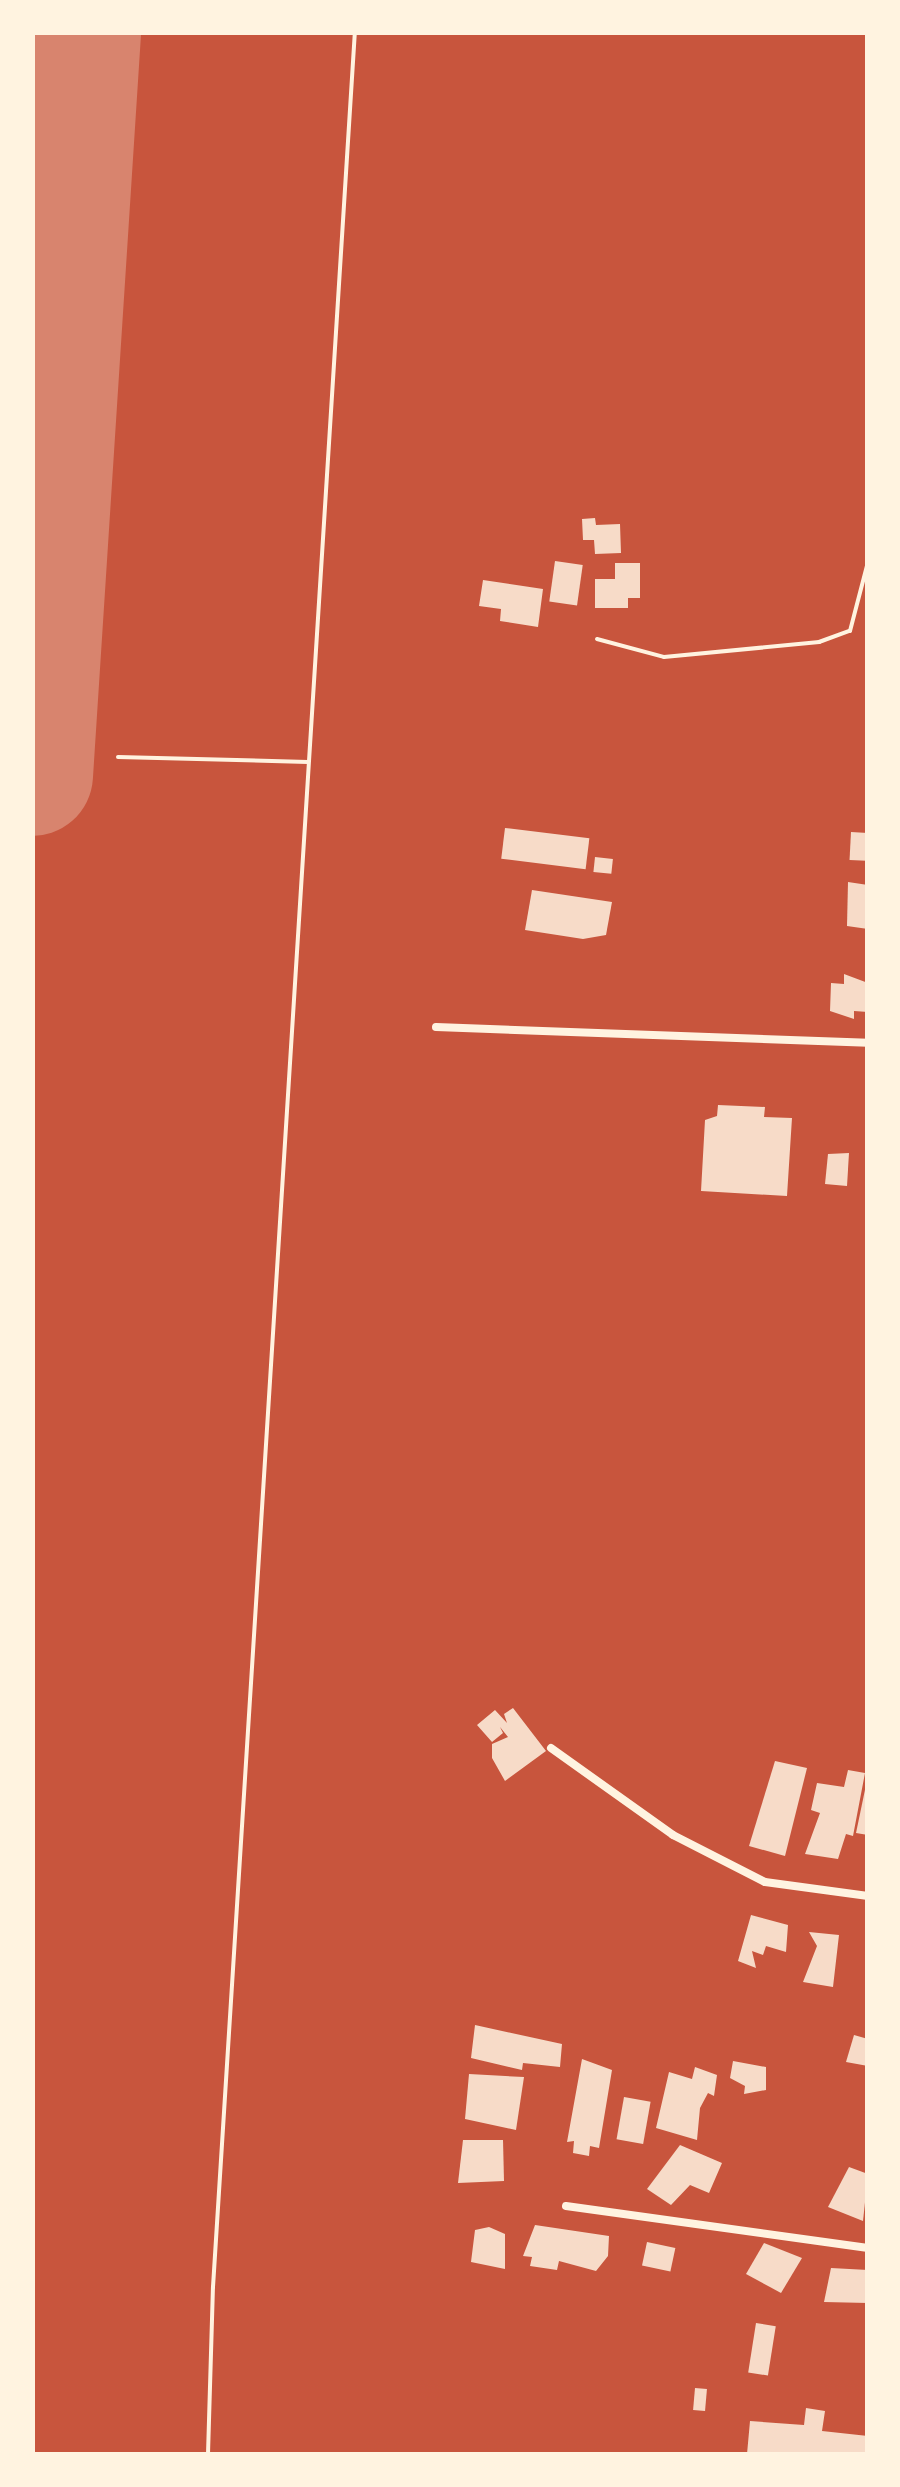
<!DOCTYPE html>
<style>
body{margin:0}
#map{position:relative;width:900px;height:2487px;overflow:hidden;background:#c8553d;font-family:"Times New Roman",serif}
div>[style]{position:absolute}
.runway>*{height:122px;margin:-61px;padding:0 61px;transform-origin:61px;border-radius:61px;background:#d8846e}
.building>*{inset:0;background:#f7dbc8;transform-origin:0 0}
.service>*{height:4px;margin:-2px;padding:0 2px;transform-origin:2px;border-radius:2px;background:#fff3e0}
.minor>*{height:8px;margin:-4px;padding:0 4px;transform-origin:4px;border-radius:4px;background:#fff3e0}
span{translate:-50% -50%;white-space:nowrap;text-align:center;line-height:1.15;-webkit-text-stroke:9px #fff3e0;paint-order:stroke}
.frame{position:absolute;inset:0;border:35px solid #fff3e0;pointer-events:none}
</style>
<div id="map">
<div class="runway">
<div style="left:32px;top:775px;width:745px;rotate:-86.3deg"></div>
</div>
<div class="building">
<div style="clip-path:polygon(595px 518px,596px 525px,620px 524px,621px 553px,595px 554px,594px 540px,583px 540px,582px 519px)"></div>
<div style="left:555px;top:561px;width:28px;height:41px;rotate:8deg"></div>
<div style="clip-path:polygon(615px 563px,640px 563px,640px 598px,628px 598px,628px 608px,595px 608px,595px 579px,615px 579px)"></div>
<div style="clip-path:polygon(483px 580px,543px 589px,538px 627px,500px 621px,501px 609px,479px 606px)"></div>
<div style="left:505px;top:828px;width:85px;height:31px;rotate:7deg"></div>
<div style="left:851px;top:832px;width:17px;height:28px;rotate:3deg"></div>
<div style="left:595px;top:857px;width:18px;height:15px;rotate:6deg"></div>
<div style="clip-path:polygon(848px 882px,868px 885px,868px 929px,847px 926px)"></div>
<div style="clip-path:polygon(532px 890px,612px 902px,606px 935px,583px 939px,525px 930px)"></div>
<div style="clip-path:polygon(844px 974px,868px 983px,868px 1012px,854px 1011px,854px 1019px,830px 1011px,831px 983px,844px 984px)"></div>
<div style="clip-path:polygon(718px 1105px,765px 1107px,764px 1117px,792px 1118px,787px 1196px,701px 1191px,705px 1120px,717px 1116px)"></div>
<div style="clip-path:polygon(849px 1153px,847px 1186px,825px 1184px,828px 1154px)"></div>
<div style="clip-path:polygon(513px 1708px,546px 1751px,505px 1781px,492px 1758px,492px 1744px,508px 1737px,500px 1727px,503px 1733px,492px 1742px,477px 1725px,495px 1710px,507px 1723px,504px 1714px)"></div>
<div style="clip-path:polygon(775px 1761px,807px 1768px,785px 1856px,749px 1846px)"></div>
<div style="clip-path:polygon(848px 1770px,865px 1773px,853px 1836px,846px 1834px,838px 1859px,805px 1854px,820px 1813px,811px 1810px,817px 1783px,844px 1787px)"></div>
<div style="clip-path:polygon(866px 1785px,868px 1785px,868px 1835px,856px 1833px)"></div>
<div style="clip-path:polygon(751px 1915px,788px 1925px,786px 1952px,766px 1946px,763px 1955px,752px 1951px,756px 1968px,738px 1961px)"></div>
<div style="clip-path:polygon(809px 1932px,839px 1935px,833px 1987px,803px 1982px,817px 1946px)"></div>
<div style="clip-path:polygon(475px 2025px,562px 2044px,560px 2067px,523px 2063px,522px 2070px,471px 2058px)"></div>
<div style="clip-path:polygon(854px 2035px,868px 2039px,868px 2066px,846px 2062px)"></div>
<div style="clip-path:polygon(582px 2059px,612px 2070px,599px 2148px,590px 2146px,589px 2156px,573px 2153px,574px 2141px,567px 2142px)"></div>
<div style="clip-path:polygon(733px 2061px,766px 2067px,766px 2090px,744px 2094px,745px 2086px,730px 2078px)"></div>
<div style="clip-path:polygon(695px 2067px,717px 2075px,714px 2096px,708px 2093px,700px 2108px,697px 2140px,656px 2128px,669px 2072px,692px 2079px)"></div>
<div style="clip-path:polygon(469px 2074px,524px 2077px,516px 2130px,465px 2119px)"></div>
<div style="left:624px;top:2097px;width:27px;height:43px;rotate:10deg"></div>
<div style="clip-path:polygon(463px 2140px,503px 2140px,504px 2181px,458px 2183px)"></div>
<div style="clip-path:polygon(680px 2145px,722px 2163px,709px 2193px,690px 2185px,671px 2205px,647px 2189px)"></div>
<div style="clip-path:polygon(849px 2167px,868px 2174px,863px 2221px,828px 2207px)"></div>
<div style="clip-path:polygon(535px 2225px,609px 2236px,608px 2256px,596px 2271px,559px 2261px,557px 2270px,530px 2266px,532px 2257px,523px 2256px)"></div>
<div style="clip-path:polygon(489px 2227px,505px 2234px,505px 2269px,471px 2262px,475px 2230px)"></div>
<div style="left:647px;top:2242px;width:29px;height:24px;rotate:12deg"></div>
<div style="clip-path:polygon(764px 2243px,802px 2258px,781px 2293px,746px 2274px)"></div>
<div style="clip-path:polygon(831px 2268px,868px 2270px,868px 2303px,824px 2302px)"></div>
<div style="left:756px;top:2323px;width:20px;height:50px;rotate:9deg"></div>
<div style="left:695px;top:2388px;width:12px;height:22px;rotate:5deg"></div>
<div style="clip-path:polygon(806px 2408px,825px 2411px,822px 2431px,868px 2436px,868px 2454px,747px 2454px,750px 2421px,804px 2425px)"></div>
</div>
<div class="service">
<div style="left:597px;top:639px;width:69px;rotate:15deg"></div>
<div style="left:664px;top:657px;width:156px;rotate:-5.5deg"></div>
<div style="left:819px;top:642px;width:33px;rotate:-20deg"></div>
<div style="left:850px;top:631px;width:71px;rotate:-75.4deg"></div>
<div style="left:118px;top:757px;width:190px;rotate:1.5deg"></div>
<div style="left:208px;top:2454px;width:167px;rotate:-88.3deg"></div>
<div style="left:213px;top:2287px;width:2259px;rotate:-86.4deg"></div>
</div>
<div class="minor">
<div style="left:436px;top:1027px;width:432px;rotate:2.1deg"></div>
<div style="left:551px;top:1748px;width:150px;rotate:35.5deg"></div>
<div style="left:673px;top:1835px;width:103px;rotate:27.1deg"></div>
<div style="left:765px;top:1882px;width:104px;rotate:7.7deg"></div>
<div style="left:566px;top:2206px;width:305px;rotate:7.9deg"></div>
</div>
<div class="frame"></div>
</div>
